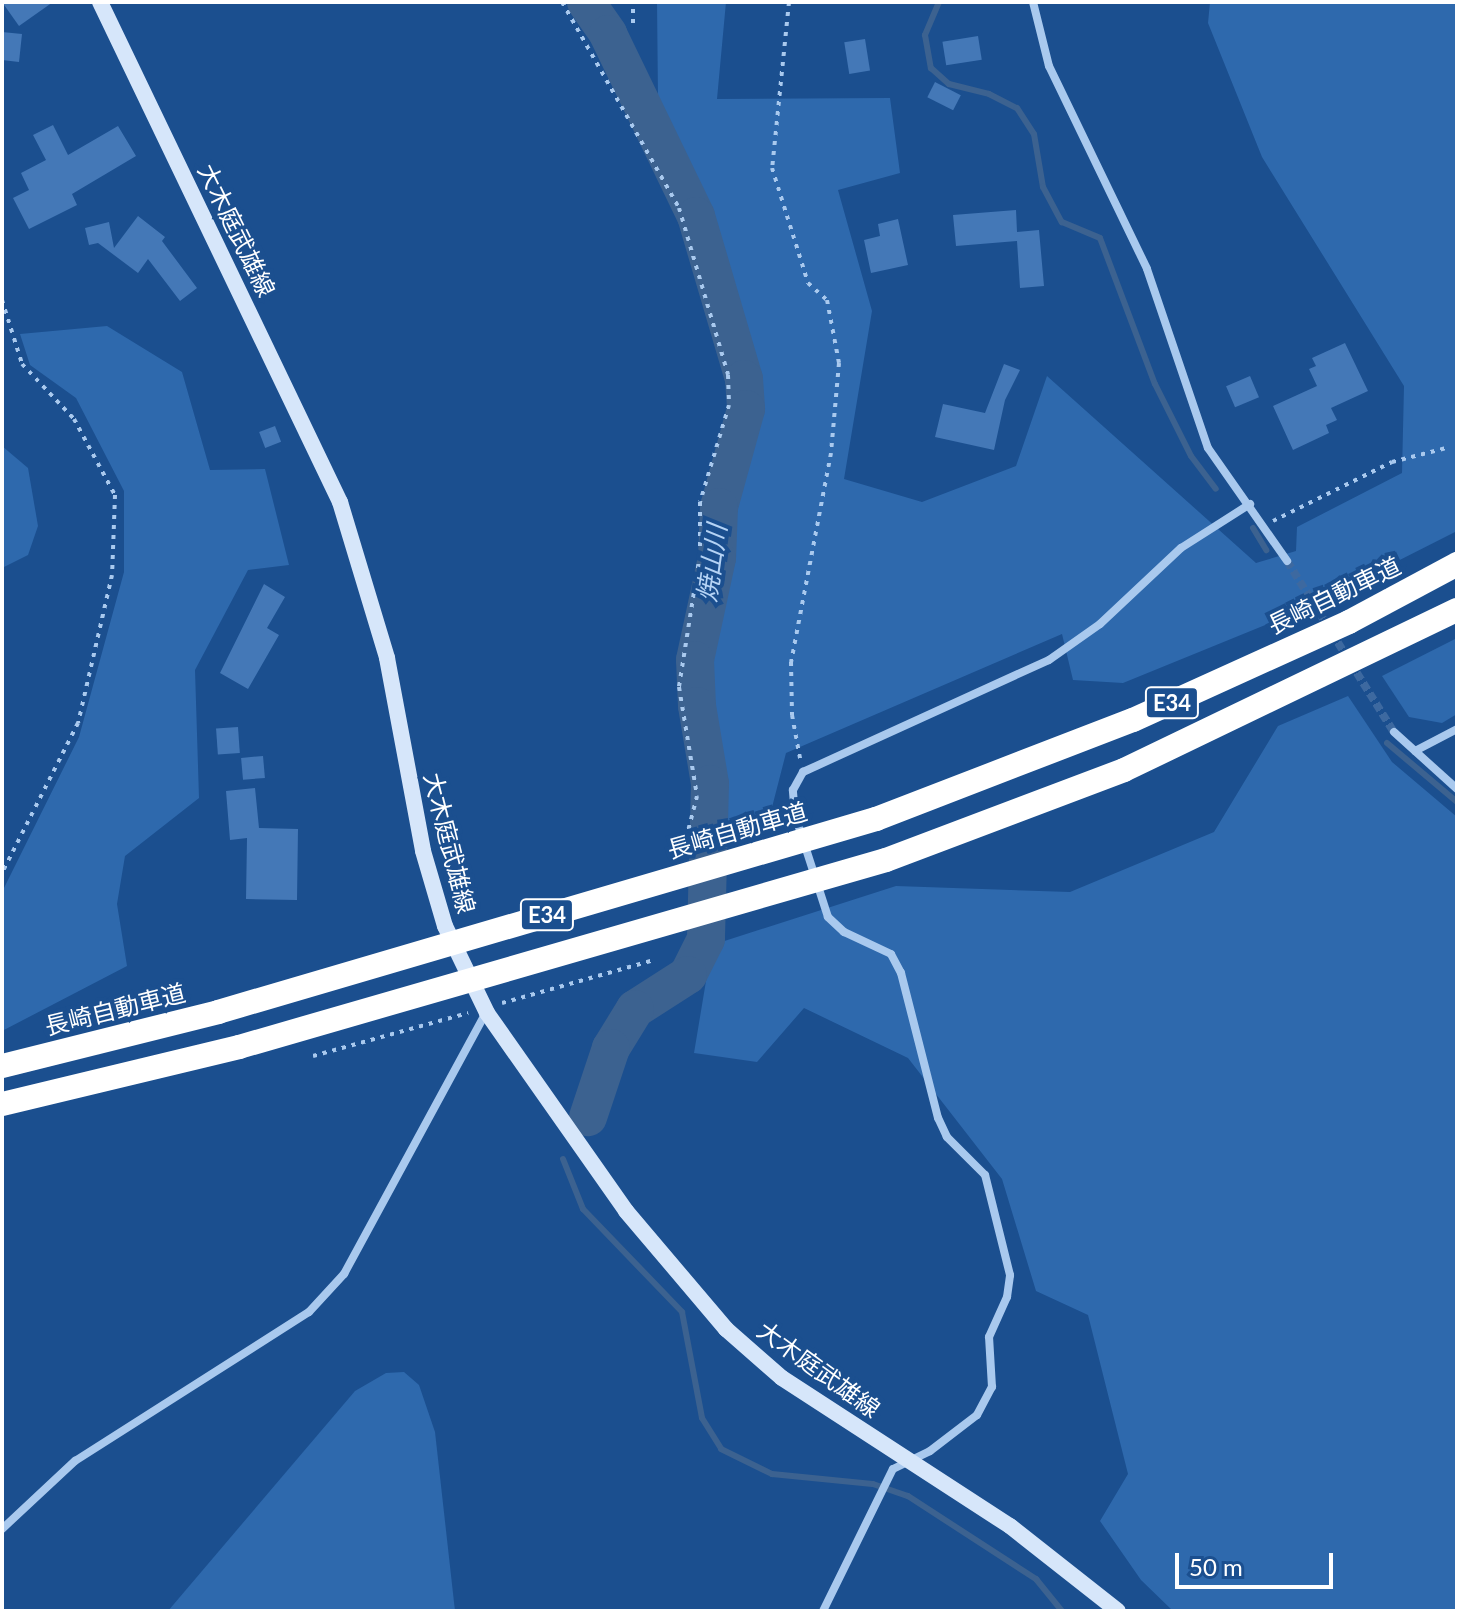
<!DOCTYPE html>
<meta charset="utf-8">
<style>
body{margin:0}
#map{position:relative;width:1459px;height:1613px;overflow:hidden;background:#1b4f8f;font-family:Lato,"Noto Sans JP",sans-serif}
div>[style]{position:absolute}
.green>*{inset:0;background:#2e69ad}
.stream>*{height:6px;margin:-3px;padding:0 3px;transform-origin:3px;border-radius:3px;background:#3c6290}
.river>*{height:38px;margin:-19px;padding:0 19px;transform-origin:19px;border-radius:19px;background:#3c6290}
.building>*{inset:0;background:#4478b7;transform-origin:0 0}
.minor-tunnel>*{height:8px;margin-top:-4px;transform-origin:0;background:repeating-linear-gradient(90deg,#3d69a0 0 8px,transparent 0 12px)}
.path>*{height:4px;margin-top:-2px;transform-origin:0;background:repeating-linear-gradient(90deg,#a9c9ee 0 4px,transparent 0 10px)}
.minor>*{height:8px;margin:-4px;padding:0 4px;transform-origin:4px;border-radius:4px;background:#a9c9ee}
.secondary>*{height:16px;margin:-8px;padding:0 8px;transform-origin:8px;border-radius:8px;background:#d6e6fa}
.motorway>*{height:24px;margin:-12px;padding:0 12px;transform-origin:12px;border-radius:12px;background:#fff}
span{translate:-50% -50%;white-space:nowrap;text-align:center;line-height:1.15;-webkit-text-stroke:8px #1b4f8f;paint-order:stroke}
.shield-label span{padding:2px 6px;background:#1b4f8f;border:2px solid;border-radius:6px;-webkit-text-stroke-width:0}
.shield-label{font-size:22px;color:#fff;font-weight:700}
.street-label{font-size:24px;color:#fff}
.water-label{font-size:26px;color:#b5d3f5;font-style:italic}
.frame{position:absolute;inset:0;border:4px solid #fff;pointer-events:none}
.scale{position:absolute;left:1175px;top:1553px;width:158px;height:36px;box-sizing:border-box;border:4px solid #fff;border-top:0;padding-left:10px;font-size:24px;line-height:28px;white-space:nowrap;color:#fff;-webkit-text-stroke:6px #1b4f8f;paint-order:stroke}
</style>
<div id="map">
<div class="green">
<div style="clip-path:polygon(657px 2px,726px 2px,717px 99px,890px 98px,900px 173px,838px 190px,872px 311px,844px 479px,922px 502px,1016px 466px,1047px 376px,1256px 563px,1296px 551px,1297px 527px,1402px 473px,1404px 386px,1262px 157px,1208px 23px,1210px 2px,1457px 2px,1457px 531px,1297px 612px,1123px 683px,1073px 680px,1062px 634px,786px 753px,769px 819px,723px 831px,704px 692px,757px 405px,697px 183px,658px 99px)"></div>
<div style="clip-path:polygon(107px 326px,182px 372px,210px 470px,265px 469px,289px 565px,248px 570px,195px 670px,199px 798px,125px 856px,117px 904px,127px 966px,2px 1031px,2px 892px,79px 737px,124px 572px,124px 491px,76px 398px,30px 365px,20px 334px)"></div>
<div style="clip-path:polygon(2px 446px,28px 468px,38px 526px,28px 555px,2px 568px)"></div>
<div style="clip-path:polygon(1457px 638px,1457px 714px,1442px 723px,1409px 717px,1382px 676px)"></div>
<div style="clip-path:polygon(1348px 696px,1392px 762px,1457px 817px,1457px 1611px,1173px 1611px,1141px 1580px,1100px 1521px,1128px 1474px,1088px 1315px,1036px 1291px,1002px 1179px,908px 1058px,804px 1008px,757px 1062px,694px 1053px,712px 945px,896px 886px,1070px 892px,1214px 832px,1278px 726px)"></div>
<div style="clip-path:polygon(404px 1372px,419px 1385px,435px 1432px,455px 1611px,168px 1611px,355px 1391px,386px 1373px)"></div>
</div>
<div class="stream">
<div style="left:939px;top:2px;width:36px;rotate:113deg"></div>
<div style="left:925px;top:35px;width:34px;rotate:80deg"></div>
<div style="left:931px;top:68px;width:24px;rotate:42deg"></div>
<div style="left:949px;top:84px;width:41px;rotate:14deg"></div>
<div style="left:989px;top:94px;width:31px;rotate:27deg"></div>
<div style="left:1017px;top:108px;width:31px;rotate:57deg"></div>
<div style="left:1034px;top:134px;width:54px;rotate:80.4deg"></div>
<div style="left:1043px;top:187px;width:40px;rotate:62deg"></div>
<div style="left:1062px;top:222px;width:41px;rotate:22.8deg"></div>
<div style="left:1100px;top:238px;width:156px;rotate:69.4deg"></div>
<div style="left:1155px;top:384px;width:80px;rotate:63.4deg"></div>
<div style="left:1191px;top:456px;width:41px;rotate:52.9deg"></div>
<div style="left:1253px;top:528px;width:26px;rotate:59deg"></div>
<div style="left:1387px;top:743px;width:92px;rotate:40.1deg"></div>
<div style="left:563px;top:1159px;width:54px;rotate:68.2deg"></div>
<div style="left:583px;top:1209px;width:143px;rotate:46.1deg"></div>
<div style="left:682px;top:1312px;width:108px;rotate:79.3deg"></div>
<div style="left:702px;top:1418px;width:36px;rotate:58deg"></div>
<div style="left:721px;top:1449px;width:57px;rotate:26.1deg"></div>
<div style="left:772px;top:1474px;width:101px;rotate:5.7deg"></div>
<div style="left:873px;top:1484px;width:37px;rotate:19deg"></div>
<div style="left:908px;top:1496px;width:153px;rotate:33deg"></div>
<div style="left:1036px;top:1579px;width:41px;rotate:50.9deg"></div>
</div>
<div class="river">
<div style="left:586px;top:2px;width:39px;rotate:55deg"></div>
<div style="left:608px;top:34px;width:202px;rotate:64.2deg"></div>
<div style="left:696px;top:216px;width:170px;rotate:73.6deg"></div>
<div style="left:744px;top:379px;width:30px;rotate:86deg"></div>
<div style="left:746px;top:409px;width:102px;rotate:105.4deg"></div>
<div style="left:719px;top:507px;width:51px;rotate:92.2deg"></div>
<div style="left:717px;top:558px;width:104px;rotate:102.2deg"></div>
<div style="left:695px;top:660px;width:46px;rotate:87.5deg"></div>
<div style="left:697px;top:706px;width:79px;rotate:80.5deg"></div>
<div style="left:710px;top:784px;width:155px;rotate:91.5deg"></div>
<div style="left:706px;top:939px;width:40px;rotate:116.6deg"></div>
<div style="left:688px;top:975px;width:63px;rotate:147.3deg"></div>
<div style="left:635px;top:1009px;width:46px;rotate:121.6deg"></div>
<div style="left:611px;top:1048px;width:73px;rotate:108.4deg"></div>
</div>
<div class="building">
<div style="clip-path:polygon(2px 2px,53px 2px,19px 26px)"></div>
<div style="clip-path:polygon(2px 32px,22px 34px,19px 62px,2px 60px)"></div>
<div style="left:978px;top:36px;width:24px;height:36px;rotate:81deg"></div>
<div style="left:865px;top:39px;width:32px;height:21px;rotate:81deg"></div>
<div style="left:935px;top:82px;width:29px;height:17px;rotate:27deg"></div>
<div style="clip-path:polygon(53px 125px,68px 155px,118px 126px,136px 156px,72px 194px,77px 205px,29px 229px,13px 198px,29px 190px,21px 173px,46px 160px,33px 135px)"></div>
<div style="clip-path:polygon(1016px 210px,1017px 232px,1039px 230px,1044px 286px,1020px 288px,1017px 241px,956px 246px,953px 215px)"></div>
<div style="clip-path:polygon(138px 216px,165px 237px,162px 241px,197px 288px,180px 301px,148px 259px,138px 273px,98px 243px,89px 245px,85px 228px,109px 222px,114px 248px)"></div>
<div style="clip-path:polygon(898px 219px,908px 265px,871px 273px,864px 240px,880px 236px,878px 224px)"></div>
<div style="clip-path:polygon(1345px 343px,1368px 391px,1331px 408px,1337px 420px,1326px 425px,1329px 433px,1293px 450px,1273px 406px,1317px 386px,1309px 369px,1316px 366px,1312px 358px)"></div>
<div style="clip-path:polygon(1004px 364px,1020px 370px,1005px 400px,994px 450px,935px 437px,943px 404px,985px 413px)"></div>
<div style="left:1250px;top:376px;width:23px;height:26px;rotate:67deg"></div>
<div style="left:275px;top:426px;width:17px;height:17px;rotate:69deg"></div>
<div style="clip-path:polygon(264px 584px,285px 597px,267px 628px,279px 635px,248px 689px,220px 673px)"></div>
<div style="left:238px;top:727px;width:26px;height:22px;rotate:86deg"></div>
<div style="left:263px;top:756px;width:22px;height:22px;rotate:85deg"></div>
<div style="clip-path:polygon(255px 788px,259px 828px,298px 829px,297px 900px,246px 899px,247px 838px,230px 840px,226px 791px)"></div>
</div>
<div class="minor-tunnel">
<div style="left:1287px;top:561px;width:202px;rotate:58deg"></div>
</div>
<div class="path">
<div style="left:562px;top:2px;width:237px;rotate:60.4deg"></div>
<div style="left:679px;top:208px;width:174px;rotate:73.6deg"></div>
<div style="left:728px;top:375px;width:30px;rotate:88deg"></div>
<div style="left:729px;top:405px;width:101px;rotate:106.6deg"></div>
<div style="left:700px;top:502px;width:52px;rotate:90deg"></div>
<div style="left:700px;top:554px;width:135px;rotate:99deg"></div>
<div style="left:679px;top:687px;width:110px;rotate:80.6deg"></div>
<div style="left:697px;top:796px;width:61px;rotate:104.3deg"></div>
<div style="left:789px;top:2px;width:167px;rotate:95.8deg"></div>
<div style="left:772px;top:168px;width:121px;rotate:72.6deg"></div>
<div style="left:808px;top:283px;width:25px;rotate:42deg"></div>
<div style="left:827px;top:300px;width:64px;rotate:79.2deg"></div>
<div style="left:839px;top:363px;width:90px;rotate:95.1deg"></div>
<div style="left:831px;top:453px;width:213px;rotate:100.8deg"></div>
<div style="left:791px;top:662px;width:53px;rotate:88.9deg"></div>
<div style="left:792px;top:715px;width:44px;rotate:79.5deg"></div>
<div style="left:633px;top:23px;width:21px;rotate:-90deg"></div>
<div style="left:2px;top:300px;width:67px;rotate:72.6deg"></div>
<div style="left:22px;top:364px;width:76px;rotate:46.6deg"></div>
<div style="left:74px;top:419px;width:86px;rotate:61.7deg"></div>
<div style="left:115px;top:495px;width:80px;rotate:92.1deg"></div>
<div style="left:112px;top:575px;width:152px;rotate:102.9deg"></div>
<div style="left:78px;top:723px;width:168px;rotate:116.9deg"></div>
<div style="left:1273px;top:521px;width:133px;rotate:-26.4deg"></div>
<div style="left:1392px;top:462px;width:56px;rotate:-14.5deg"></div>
<div style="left:502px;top:1003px;width:158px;rotate:-15.8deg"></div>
<div style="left:313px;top:1056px;width:161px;rotate:-15.5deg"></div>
</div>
<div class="minor">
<div style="left:1033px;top:2px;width:66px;rotate:76deg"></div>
<div style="left:1049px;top:66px;width:225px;rotate:64.2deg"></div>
<div style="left:1147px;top:269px;width:189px;rotate:71.2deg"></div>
<div style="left:1208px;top:448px;width:138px;rotate:55deg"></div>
<div style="left:1394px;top:732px;width:85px;rotate:42.1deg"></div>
<div style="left:1415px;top:751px;width:47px;rotate:-27.6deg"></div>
<div style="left:2px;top:1529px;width:100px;rotate:-43deg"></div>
<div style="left:75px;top:1461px;width:277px;rotate:-32.5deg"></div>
<div style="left:309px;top:1312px;width:52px;rotate:-47.4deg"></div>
<div style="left:344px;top:1274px;width:297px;rotate:-61.5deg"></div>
<div style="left:823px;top:1611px;width:158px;rotate:-63.8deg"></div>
<div style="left:893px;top:1469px;width:41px;rotate:-25.9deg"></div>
<div style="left:930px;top:1451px;width:59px;rotate:-37.5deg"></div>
<div style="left:977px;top:1415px;width:32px;rotate:-62deg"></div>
<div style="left:992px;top:1387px;width:50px;rotate:-93.4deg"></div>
<div style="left:989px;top:1337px;width:44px;rotate:-65.8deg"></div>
<div style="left:1007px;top:1297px;width:22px;rotate:-82deg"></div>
<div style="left:1010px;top:1275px;width:103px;rotate:-104deg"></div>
<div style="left:985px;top:1175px;width:54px;rotate:-135deg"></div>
<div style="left:947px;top:1137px;width:21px;rotate:-115deg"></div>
<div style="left:938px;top:1118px;width:150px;rotate:-104.3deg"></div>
<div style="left:901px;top:973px;width:21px;rotate:-118deg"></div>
<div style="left:891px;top:954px;width:52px;rotate:-154.9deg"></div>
<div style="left:844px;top:932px;width:22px;rotate:-137deg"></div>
<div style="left:828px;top:917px;width:107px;rotate:-107.9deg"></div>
<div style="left:795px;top:815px;width:25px;rotate:-95deg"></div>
<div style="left:793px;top:790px;width:21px;rotate:-61deg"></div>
<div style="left:803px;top:772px;width:270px;rotate:-24.5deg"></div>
<div style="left:1049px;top:660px;width:62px;rotate:-35.2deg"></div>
<div style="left:1100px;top:624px;width:111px;rotate:-43.2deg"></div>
<div style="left:1181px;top:548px;width:82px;rotate:-32.5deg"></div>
</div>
<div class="secondary">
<div style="left:100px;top:2px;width:555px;rotate:64.36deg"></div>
<div style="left:340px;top:502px;width:163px;rotate:73.2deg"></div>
<div style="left:387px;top:658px;width:196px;rotate:79.4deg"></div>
<div style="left:423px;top:851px;width:78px;rotate:73.7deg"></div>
<div style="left:445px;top:926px;width:97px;rotate:64.2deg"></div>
<div style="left:487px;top:1013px;width:242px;rotate:54.9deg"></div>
<div style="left:626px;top:1211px;width:155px;rotate:49.7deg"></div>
<div style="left:726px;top:1329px;width:74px;rotate:41.2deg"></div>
<div style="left:782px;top:1378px;width:272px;rotate:33deg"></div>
<div style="left:1010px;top:1526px;width:137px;rotate:38.2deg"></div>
</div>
<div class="motorway">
<div style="left:2px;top:1066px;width:223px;rotate:-14deg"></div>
<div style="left:218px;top:1012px;width:686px;rotate:-16.35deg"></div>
<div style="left:876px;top:819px;width:275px;rotate:-21.1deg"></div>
<div style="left:1133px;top:720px;width:237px;rotate:-24.4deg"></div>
<div style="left:1349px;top:622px;width:123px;rotate:-28.2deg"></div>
<div style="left:2px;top:1104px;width:244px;rotate:-13.5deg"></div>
<div style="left:239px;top:1047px;width:673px;rotate:-16.12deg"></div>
<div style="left:886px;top:860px;width:254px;rotate:-20.7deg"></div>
<div style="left:1124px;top:770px;width:369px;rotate:-25.7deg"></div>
</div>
<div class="shield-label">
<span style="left:1172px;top:703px">E34</span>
<span style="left:547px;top:915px">E34</span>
</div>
<div class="street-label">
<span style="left:237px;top:230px;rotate:64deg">大木庭武雄線</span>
<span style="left:1334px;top:595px;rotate:-26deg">長崎自動車道</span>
<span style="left:737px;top:830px;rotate:-16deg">長崎自動車道</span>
<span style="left:450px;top:843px;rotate:76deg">大木庭武雄線</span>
<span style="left:115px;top:1009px;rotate:-14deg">長崎自動車道</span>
<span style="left:819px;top:1369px;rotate:36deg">大木庭武雄線</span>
</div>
<div class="water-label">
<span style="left:712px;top:563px;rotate:-82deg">焼山川</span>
</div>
<div class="frame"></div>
<div class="scale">50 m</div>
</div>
